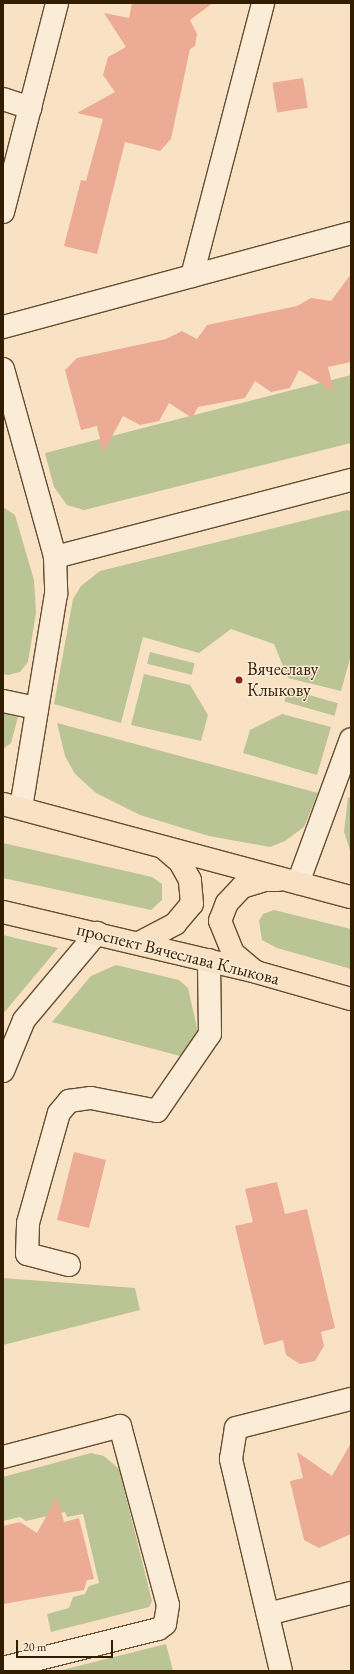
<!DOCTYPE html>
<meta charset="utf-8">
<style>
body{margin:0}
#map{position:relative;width:354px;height:1674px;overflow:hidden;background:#f9e2c3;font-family:"EB Garamond",serif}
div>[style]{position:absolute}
.green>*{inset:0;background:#bbc495;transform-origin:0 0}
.building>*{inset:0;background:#ecab94;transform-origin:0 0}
.roads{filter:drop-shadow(1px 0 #644e31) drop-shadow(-1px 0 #644e31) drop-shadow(0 1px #644e31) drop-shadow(0 -1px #644e31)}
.minor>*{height:22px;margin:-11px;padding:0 11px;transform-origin:11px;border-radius:11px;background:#fbecd8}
.major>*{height:22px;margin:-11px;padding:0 11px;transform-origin:11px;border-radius:11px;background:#f9e2c3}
.dots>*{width:11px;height:11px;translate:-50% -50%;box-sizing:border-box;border:2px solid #fbecd8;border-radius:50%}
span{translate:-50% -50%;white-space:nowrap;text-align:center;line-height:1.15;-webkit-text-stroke:3px #fbecd8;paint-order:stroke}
.poi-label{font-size:18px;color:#321d00}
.left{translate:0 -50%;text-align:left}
.street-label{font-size:18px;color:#321d00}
.frame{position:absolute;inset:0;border:4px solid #321d00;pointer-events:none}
.scale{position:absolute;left:16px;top:1640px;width:97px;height:18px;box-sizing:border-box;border:2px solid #321d00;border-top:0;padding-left:5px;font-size:12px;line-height:14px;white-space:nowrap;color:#321d00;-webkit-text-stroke:3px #fbecd8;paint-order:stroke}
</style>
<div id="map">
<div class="green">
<div style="clip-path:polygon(351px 375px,351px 443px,84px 510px,67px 505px,54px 487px,45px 453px)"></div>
<div style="clip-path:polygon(3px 507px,15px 515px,34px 580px,36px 613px,28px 662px,20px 672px,8px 675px,3px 674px)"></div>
<div style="clip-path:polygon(347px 510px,351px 511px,351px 655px,341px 691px,288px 678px,274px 644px,231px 629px,199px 653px,143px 637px,121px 723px,54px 704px,73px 599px,81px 586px,100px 571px)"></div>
<div style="left:150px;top:652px;width:46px;height:12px;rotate:14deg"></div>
<div style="clip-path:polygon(144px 674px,190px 685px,208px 715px,201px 741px,131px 725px)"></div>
<div style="left:288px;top:689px;width:52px;height:13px;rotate:16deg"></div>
<div style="clip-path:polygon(3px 713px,18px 717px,11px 743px,3px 749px)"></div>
<div style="clip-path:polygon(282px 714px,331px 727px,317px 775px,243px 753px,250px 730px)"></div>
<div style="clip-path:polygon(57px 723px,318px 793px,304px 827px,285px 841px,270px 847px,209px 836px,140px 815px,96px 793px,75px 774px,65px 756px)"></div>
<div style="clip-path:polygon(348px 797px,351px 798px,351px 853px,344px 832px)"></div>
<div style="clip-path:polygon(3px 843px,152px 877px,162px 884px,162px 900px,151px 910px,3px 878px)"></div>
<div style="clip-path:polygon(274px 910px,351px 929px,351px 969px,277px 948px,262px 940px,259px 921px,263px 914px)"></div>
<div style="clip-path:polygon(3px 935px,58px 948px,3px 1014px)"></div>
<div style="clip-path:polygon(116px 965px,179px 980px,188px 988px,199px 1037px,194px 1045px,180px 1056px,52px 1022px,91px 976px)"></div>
<div style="clip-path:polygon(3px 1278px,135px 1288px,140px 1310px,3px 1345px)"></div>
<div style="clip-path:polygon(91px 1453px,104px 1456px,119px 1469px,152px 1601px,149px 1607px,51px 1632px,47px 1614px,69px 1608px,73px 1597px,85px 1594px,89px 1586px,99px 1583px,83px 1514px,67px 1517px,65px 1512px,26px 1521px,20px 1517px,3px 1521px,3px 1477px)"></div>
<div style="clip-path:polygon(166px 1644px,173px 1671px,58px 1671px)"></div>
</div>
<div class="building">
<div style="clip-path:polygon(132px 3px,213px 3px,190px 20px,197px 34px,195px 46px,190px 49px,171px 139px,160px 151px,125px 142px,97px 254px,64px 246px,81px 180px,86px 181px,103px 119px,77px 113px,115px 92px,103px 75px,108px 57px,126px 47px,104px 13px,129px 18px)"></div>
<div style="left:303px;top:78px;width:30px;height:31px;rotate:81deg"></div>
<div style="clip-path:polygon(351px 274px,351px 362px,328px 367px,334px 392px,299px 370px,290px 388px,271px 392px,255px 381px,245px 398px,198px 407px,192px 418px,169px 403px,159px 421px,140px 425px,123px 416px,103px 453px,97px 426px,81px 430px,65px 370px,77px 358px,166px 339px,182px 331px,197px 339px,207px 325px,297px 306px,311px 298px,331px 301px)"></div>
<div style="left:74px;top:1152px;width:33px;height:70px;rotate:14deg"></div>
<div style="clip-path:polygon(277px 1182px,285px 1214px,307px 1209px,335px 1328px,321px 1332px,324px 1346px,315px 1361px,300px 1364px,286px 1355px,283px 1340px,264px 1345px,235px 1226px,253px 1222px,245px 1189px)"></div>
<div style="clip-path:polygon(351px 1443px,351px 1534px,319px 1548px,304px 1540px,290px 1481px,303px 1478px,297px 1452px,332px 1476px)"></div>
<div style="clip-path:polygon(57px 1497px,64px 1522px,79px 1518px,94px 1579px,87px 1580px,84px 1590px,3px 1604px,3px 1526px,20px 1522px,37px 1533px)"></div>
</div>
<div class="roads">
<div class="minor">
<div style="left:3px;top:99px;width:29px;rotate:18deg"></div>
<div style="left:3px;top:212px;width:216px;rotate:-75.5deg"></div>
<div style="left:192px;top:276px;width:282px;rotate:-75.4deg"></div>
<div style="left:3px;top:327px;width:360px;rotate:-15.1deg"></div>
<div style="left:3px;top:369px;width:195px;rotate:74.5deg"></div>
<div style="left:55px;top:557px;width:37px;rotate:88deg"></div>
<div style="left:56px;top:594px;width:217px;rotate:99.3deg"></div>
<div style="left:55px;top:557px;width:306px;rotate:-14.6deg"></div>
<div style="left:3px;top:701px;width:35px;rotate:12deg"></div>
<div style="left:298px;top:883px;width:153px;rotate:-69.8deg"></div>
<div style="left:3px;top:1071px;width:55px;rotate:-67.6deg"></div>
<div style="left:24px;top:1020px;width:114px;rotate:-50deg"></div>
<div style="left:69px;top:1265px;width:43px;rotate:-165.3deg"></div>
<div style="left:27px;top:1254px;width:31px;rotate:-88deg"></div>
<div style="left:28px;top:1223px;width:114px;rotate:-74.3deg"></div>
<div style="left:59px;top:1113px;width:16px;rotate:-50deg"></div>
<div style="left:69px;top:1101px;width:22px;rotate:-8deg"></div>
<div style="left:91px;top:1098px;width:67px;rotate:11.1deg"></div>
<div style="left:157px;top:1111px;width:93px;rotate:-55.5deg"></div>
<div style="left:210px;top:1034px;width:74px;rotate:-90.8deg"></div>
<div style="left:3px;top:1457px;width:121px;rotate:-14.8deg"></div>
<div style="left:120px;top:1426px;width:185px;rotate:75deg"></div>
<div style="left:168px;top:1605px;width:19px;rotate:99deg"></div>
<div style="left:165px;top:1624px;width:9px;rotate:144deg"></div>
<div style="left:158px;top:1629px;width:160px;rotate:165.9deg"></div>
<div style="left:268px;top:1614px;width:86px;rotate:-14.2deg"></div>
<div style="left:281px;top:1671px;width:218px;rotate:-103.3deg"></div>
<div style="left:231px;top:1459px;width:31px;rotate:-81deg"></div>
<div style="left:236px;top:1428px;width:119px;rotate:-14.2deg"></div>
</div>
<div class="major">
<div style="left:3px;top:804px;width:360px;rotate:15deg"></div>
<div style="left:3px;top:912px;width:260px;rotate:13.3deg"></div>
<div style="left:256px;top:972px;width:99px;rotate:15.9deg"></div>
<div style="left:139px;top:943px;width:41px;rotate:-27.8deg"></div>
<div style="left:175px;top:924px;width:26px;rotate:-50deg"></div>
<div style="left:192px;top:904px;width:24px;rotate:-95deg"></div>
<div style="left:190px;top:880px;width:21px;rotate:-119deg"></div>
<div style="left:180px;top:862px;width:23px;rotate:-139deg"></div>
<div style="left:253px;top:970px;width:26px;rotate:-140deg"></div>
<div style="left:233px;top:953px;width:35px;rotate:-112deg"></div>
<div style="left:220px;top:921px;width:19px;rotate:-69deg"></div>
<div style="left:227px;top:903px;width:22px;rotate:-47deg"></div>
<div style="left:242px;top:887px;width:24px;rotate:-17deg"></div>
<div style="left:265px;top:880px;width:13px"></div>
</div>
</div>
<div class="dots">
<div style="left:239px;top:680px;background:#8f2418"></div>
</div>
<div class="poi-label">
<span class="left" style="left:247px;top:680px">Вячеславу<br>Клыкову</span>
</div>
<div class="street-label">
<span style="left:178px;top:954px;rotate:14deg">проспект Вячеслава Клыкова</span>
</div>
<div class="frame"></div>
<div class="scale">20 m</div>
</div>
